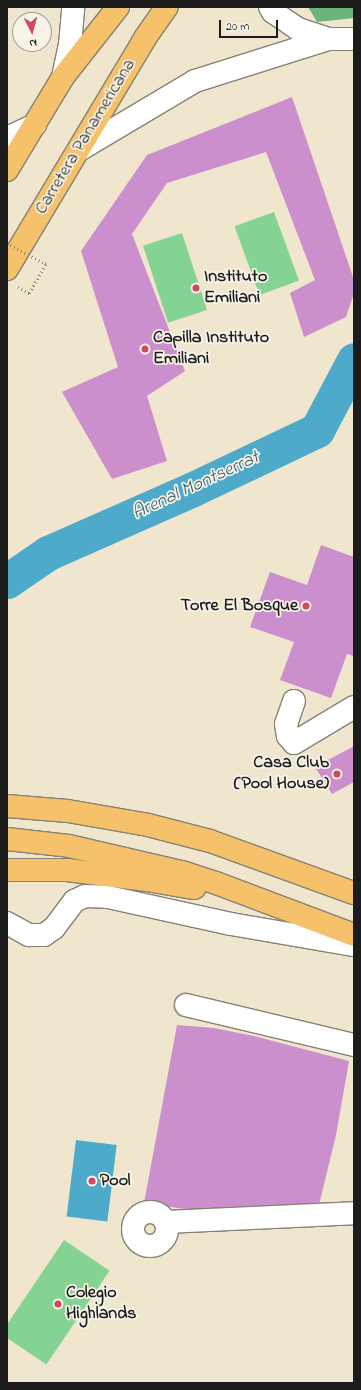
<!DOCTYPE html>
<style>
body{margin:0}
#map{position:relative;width:361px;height:1390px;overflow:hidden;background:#f0e6cd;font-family:"Indie Flower",sans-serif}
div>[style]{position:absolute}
.green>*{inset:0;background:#84d392;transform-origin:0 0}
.forest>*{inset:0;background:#6bb57c}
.water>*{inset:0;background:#4daacb;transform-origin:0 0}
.river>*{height:35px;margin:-17.5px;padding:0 17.5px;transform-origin:17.5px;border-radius:17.5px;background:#4daacb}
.building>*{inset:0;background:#ca8fcc}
.path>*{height:2.5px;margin-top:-1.25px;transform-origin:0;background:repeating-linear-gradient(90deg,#868174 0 1px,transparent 0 4px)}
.roads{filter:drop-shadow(1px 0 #868174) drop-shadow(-1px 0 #868174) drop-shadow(0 1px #868174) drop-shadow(0 -1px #868174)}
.minor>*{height:22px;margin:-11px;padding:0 11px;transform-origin:11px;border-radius:11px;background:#fff}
.minor>.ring{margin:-11px;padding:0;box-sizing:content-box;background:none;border:22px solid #fff;border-radius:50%}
.major>*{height:22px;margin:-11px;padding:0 11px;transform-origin:11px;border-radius:11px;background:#f6c16b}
.highway>*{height:22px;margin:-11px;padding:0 11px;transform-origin:11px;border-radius:11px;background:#f6c16b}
.path-bridge>*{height:2.5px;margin-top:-1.25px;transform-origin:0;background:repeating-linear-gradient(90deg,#868174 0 1px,transparent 0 4px)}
.dots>*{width:11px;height:11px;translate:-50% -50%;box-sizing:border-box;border:2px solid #f7f3e8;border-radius:50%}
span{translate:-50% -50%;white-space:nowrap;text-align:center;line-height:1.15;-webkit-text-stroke:3.5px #f7f3e8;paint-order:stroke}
.street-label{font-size:18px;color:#1c1c1c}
.poi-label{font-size:18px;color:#1c1c1c;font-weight:700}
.left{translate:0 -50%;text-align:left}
.right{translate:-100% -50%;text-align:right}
.water-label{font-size:19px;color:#325c6b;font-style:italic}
.frame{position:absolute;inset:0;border:8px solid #1c1c1c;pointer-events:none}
.north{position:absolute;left:12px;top:12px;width:40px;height:40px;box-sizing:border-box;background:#f7f3e8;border:1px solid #9f9d96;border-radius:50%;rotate:174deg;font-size:11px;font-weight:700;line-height:16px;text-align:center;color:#1c1c1c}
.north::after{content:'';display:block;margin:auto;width:14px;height:18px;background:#d1495b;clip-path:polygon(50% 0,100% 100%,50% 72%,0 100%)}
.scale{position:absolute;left:219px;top:20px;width:59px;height:18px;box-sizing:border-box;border:2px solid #1c1c1c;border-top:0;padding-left:5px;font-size:12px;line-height:14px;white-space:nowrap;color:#1c1c1c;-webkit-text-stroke:3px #f7f3e8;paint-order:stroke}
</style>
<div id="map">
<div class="green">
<div style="left:274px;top:212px;width:73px;height:42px;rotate:70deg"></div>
<div style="left:182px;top:233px;width:81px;height:41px;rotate:72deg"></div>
<div style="left:64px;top:1240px;width:55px;height:113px;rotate:34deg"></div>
</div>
<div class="forest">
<div style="clip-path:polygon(308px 7px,354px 7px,354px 18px,317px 22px)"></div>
</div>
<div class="water">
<div style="left:76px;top:1140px;width:41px;height:77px;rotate:7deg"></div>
</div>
<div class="river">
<div style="left:7px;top:581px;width:50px;rotate:-34.3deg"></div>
<div style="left:48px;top:553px;width:158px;rotate:-23.8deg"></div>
<div style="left:193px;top:489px;width:137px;rotate:-25.4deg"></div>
<div style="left:317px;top:430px;width:79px;rotate:-62.1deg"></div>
</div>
<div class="building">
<div style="clip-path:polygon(292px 97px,354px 280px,354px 293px,346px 317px,304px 337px,290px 293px,315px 280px,266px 152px,167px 183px,132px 234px,185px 371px,147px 396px,167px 461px,112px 479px,62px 392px,118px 367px,81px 251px,147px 155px)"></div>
<div style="clip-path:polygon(321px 545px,354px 557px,354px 656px,347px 654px,331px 698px,280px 680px,294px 642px,250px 627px,270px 572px,307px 585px)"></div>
<div style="clip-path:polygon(354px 746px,354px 782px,332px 794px,315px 767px)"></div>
<div style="clip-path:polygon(177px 1025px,214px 1028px,258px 1037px,349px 1061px,336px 1135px,317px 1213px,205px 1212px,144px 1203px)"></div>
</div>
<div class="path">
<div style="left:18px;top:287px;width:13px;rotate:29deg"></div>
<div style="left:29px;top:293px;width:34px;rotate:-60deg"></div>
<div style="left:46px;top:264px;width:2px;rotate:-153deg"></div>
</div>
<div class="roads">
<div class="minor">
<div style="left:270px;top:7px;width:6px;rotate:59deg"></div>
<div style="left:273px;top:12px;width:30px;rotate:34deg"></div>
<div style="left:298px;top:29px;width:32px;rotate:18deg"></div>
<div style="left:63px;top:77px;width:33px;rotate:-78deg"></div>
<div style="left:70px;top:45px;width:38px;rotate:-85deg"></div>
<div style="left:7px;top:138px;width:31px;rotate:-25deg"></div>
<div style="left:79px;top:150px;width:135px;rotate:-30.7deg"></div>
<div style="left:195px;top:81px;width:139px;rotate:-17.5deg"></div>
<div style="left:328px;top:39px;width:26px"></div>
<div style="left:294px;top:701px;width:24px;rotate:109deg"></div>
<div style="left:286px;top:724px;width:12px;rotate:81deg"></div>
<div style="left:288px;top:736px;width:9px;rotate:49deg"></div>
<div style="left:294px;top:743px;width:70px;rotate:-31deg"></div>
<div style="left:7px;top:923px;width:25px;rotate:29deg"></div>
<div style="left:29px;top:935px;width:15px"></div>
<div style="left:44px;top:935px;width:12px;rotate:-35deg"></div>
<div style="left:54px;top:928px;width:34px;rotate:-53deg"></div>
<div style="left:74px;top:901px;width:12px;rotate:-24deg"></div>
<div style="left:85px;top:896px;width:23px;rotate:2deg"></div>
<div style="left:108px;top:897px;width:126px;rotate:12.4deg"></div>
<div style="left:231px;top:924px;width:125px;rotate:9.7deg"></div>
<div style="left:186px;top:1005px;width:173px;rotate:13.4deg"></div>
<div class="ring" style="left:133px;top:1212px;width:12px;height:12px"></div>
<div style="left:166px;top:1222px;width:188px;rotate:-2.7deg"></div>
</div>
<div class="major">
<div style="left:7px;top:170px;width:109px;rotate:-58.9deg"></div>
<div style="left:63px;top:77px;width:89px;rotate:-51.8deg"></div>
<div style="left:7px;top:269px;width:269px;rotate:-59.1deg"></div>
<div style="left:145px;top:38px;width:38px;rotate:-55deg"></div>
</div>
<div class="highway">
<div style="left:7px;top:806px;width:61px;rotate:4.7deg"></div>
<div style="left:68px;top:811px;width:81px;rotate:9.9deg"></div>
<div style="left:148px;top:825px;width:64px;rotate:14.5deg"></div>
<div style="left:210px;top:841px;width:153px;rotate:19.9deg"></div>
<div style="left:7px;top:839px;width:62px;rotate:6.4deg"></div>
<div style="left:69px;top:846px;width:116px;rotate:13deg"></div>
<div style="left:182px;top:872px;width:36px;rotate:18deg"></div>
<div style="left:216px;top:883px;width:147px;rotate:20.6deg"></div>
<div style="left:7px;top:870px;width:60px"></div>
<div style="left:67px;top:870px;width:81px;rotate:7.1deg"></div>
<div style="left:147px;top:880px;width:48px;rotate:9.7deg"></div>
</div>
</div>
<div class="path-bridge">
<div style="left:7px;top:243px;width:42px;rotate:28.4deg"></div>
</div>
<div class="dots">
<div style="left:196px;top:288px;background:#d1495b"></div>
<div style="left:145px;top:349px;background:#d1495b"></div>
<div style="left:306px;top:606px;background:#d1495b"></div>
<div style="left:337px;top:774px;background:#d1495b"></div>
<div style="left:92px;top:1181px;background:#d1495b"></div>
<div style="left:58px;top:1304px;background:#d1495b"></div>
</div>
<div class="street-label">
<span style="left:86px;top:137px;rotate:-59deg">Carretera Panamericana</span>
</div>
<div class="poi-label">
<span class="left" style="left:204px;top:288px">Instituto<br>Emiliani</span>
<span class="left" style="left:153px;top:349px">Capilla Instituto<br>Emiliani</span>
<span class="right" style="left:298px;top:606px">Torre El Bosque</span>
<span class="right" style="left:329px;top:774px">Casa Club<br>(Pool House)</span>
<span class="left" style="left:100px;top:1181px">Pool</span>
<span class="left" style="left:66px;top:1304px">Colegio<br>Highlands</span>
</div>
<div class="water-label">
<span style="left:196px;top:486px;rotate:-25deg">Arenal Montserrat</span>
</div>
<div class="frame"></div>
<div class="north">N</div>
<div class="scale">20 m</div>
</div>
